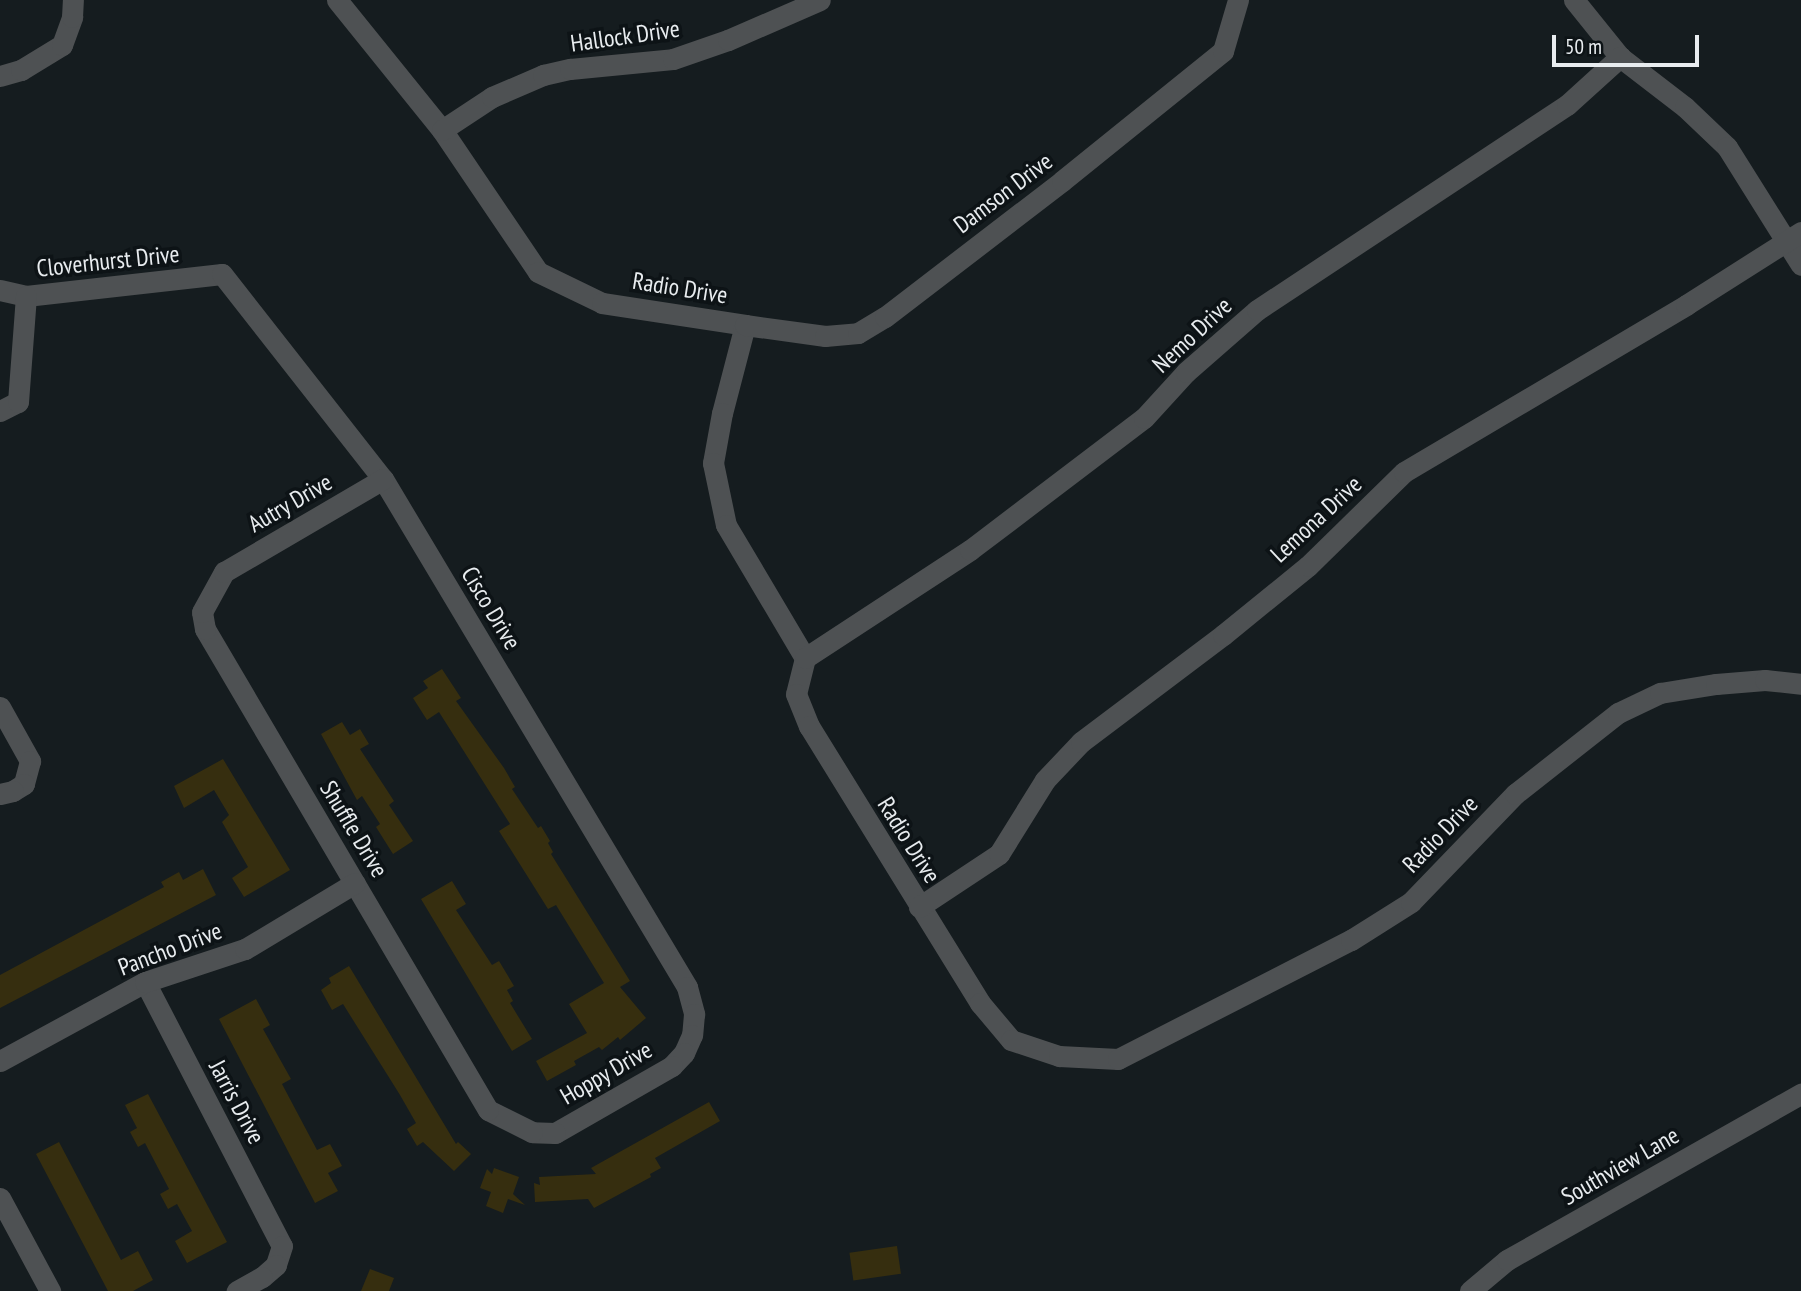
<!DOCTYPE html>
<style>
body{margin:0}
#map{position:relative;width:1801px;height:1291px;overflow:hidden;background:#151c1f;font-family:"PT Sans Narrow",sans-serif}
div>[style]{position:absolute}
.building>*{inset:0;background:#362e0f;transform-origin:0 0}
.street>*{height:21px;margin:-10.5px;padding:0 10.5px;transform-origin:10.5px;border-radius:10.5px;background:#4e5153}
span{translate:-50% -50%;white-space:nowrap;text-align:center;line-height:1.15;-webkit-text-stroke:7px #0d1316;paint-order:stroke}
.street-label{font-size:24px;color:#e8ecef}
.scale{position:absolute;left:1552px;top:35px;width:147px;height:32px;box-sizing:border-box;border:4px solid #e8ecef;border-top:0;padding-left:9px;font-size:21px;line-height:24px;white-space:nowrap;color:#e8ecef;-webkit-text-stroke:5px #0d1316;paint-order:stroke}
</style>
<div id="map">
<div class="building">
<div style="clip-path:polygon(442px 669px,461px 698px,456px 701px,504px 768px,515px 787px,512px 789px,538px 828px,541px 826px,550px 841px,548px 843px,553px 852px,551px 854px,630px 981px,620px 987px,646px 1018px,620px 1040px,618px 1037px,602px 1050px,599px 1047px,574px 1061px,576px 1065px,547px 1081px,536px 1061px,587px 1033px,569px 1004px,604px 983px,556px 905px,548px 909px,499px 831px,510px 824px,439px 712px,427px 720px,413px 698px,428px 688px,423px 681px)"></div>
<div style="clip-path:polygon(342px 722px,350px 735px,360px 729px,369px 744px,360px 749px,394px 801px,389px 805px,413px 841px,393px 854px,376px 827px,380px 824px,362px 796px,357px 800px,321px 734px)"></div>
<div style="clip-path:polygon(223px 759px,290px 870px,244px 897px,232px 878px,248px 867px,222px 822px,229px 815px,214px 790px,184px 808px,174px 786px)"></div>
<div style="clip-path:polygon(203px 869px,216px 895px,0 1008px,0 975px,164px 887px,161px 882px,179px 872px,183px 880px)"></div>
<div style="clip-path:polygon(452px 881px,466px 904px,456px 910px,492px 965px,499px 961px,514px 986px,507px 990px,513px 1001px,510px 1003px,532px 1039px,512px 1051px,421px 899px)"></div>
<div style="clip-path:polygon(349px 966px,456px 1144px,458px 1142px,471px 1154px,454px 1171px,423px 1142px,417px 1146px,407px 1129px,416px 1123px,400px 1095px,343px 1004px,332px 1010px,321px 990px,331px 983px,329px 978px)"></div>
<div style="clip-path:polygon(256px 999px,270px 1025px,263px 1029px,291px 1079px,282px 1084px,317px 1150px,330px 1144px,342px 1166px,328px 1173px,338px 1191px,315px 1203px,219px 1019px)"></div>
<div style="clip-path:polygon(148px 1094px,227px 1242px,187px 1263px,175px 1241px,192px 1231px,177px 1204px,168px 1209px,160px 1194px,169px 1189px,145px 1143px,138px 1147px,130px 1132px,137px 1128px,125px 1105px)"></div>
<div style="clip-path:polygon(709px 1102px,720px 1121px,655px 1158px,661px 1168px,650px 1174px,651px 1177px,594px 1208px,588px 1199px,535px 1202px,534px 1183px,540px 1185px,539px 1177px,596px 1174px,591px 1168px)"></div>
<div style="clip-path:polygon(59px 1142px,121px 1260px,138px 1251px,153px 1280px,133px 1291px,108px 1291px,36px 1154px)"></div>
<div style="clip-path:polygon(494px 1168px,519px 1177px,513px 1194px,525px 1205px,508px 1199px,503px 1213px,486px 1206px,491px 1192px,480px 1188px,487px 1169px,492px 1174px)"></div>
<div style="left:897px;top:1246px;width:28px;height:48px;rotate:82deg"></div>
<div style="clip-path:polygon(370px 1269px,394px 1278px,389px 1291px,361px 1291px)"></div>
</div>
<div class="street">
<div style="left:337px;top:0;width:167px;rotate:51.1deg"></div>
<div style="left:442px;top:130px;width:171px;rotate:55.9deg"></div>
<div style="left:538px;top:272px;width:71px;rotate:25.8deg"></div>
<div style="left:602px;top:303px;width:145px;rotate:8.7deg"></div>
<div style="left:745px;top:325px;width:91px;rotate:104.6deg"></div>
<div style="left:722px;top:413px;width:51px;rotate:100.2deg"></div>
<div style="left:713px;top:463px;width:63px;rotate:78.2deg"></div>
<div style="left:726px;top:525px;width:155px;rotate:59.3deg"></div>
<div style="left:805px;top:658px;width:37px;rotate:104deg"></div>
<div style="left:796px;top:694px;width:35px;rotate:68deg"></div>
<div style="left:809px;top:726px;width:326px;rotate:58.3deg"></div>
<div style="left:980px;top:1003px;width:48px;rotate:50deg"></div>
<div style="left:1011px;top:1040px;width:51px;rotate:18.4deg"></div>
<div style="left:1059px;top:1056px;width:59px;rotate:2.9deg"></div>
<div style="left:1118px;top:1059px;width:262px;rotate:-27.1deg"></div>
<div style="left:1351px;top:940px;width:71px;rotate:-32.3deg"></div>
<div style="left:1411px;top:902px;width:150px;rotate:-46.1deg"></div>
<div style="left:1515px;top:794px;width:131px;rotate:-38.2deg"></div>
<div style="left:1618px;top:713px;width:47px;rotate:-25.5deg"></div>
<div style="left:1660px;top:693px;width:57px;rotate:-9.1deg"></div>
<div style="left:1716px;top:684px;width:49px;rotate:-4.7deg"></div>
<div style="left:1765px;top:680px;width:36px;rotate:6deg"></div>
<div style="left:1574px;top:0;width:73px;rotate:51.1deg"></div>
<div style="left:1620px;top:57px;width:82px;rotate:37.6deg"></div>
<div style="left:1685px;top:107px;width:58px;rotate:43.6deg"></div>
<div style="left:1727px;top:147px;width:139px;rotate:57.9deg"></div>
<div style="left:0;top:76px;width:22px;rotate:-16deg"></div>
<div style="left:21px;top:70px;width:48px;rotate:-31.4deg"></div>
<div style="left:62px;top:45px;width:30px;rotate:-70deg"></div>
<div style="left:72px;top:17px;width:17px;rotate:-87deg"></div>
<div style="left:442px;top:130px;width:60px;rotate:-33.4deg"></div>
<div style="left:492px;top:97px;width:56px;rotate:-23.3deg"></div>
<div style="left:543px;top:75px;width:28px;rotate:-13deg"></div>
<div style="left:570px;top:69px;width:103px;rotate:-5.5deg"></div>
<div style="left:673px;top:59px;width:58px;rotate:-19.1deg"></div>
<div style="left:728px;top:40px;width:100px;rotate:-23.5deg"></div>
<div style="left:0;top:290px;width:27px;rotate:13deg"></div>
<div style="left:26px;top:296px;width:197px;rotate:-6.4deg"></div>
<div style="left:222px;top:274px;width:261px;rotate:51.9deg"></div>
<div style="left:383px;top:479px;width:592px;rotate:59.1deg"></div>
<div style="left:687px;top:987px;width:28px;rotate:75deg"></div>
<div style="left:694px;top:1014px;width:21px;rotate:95deg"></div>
<div style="left:692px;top:1035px;width:20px;rotate:114deg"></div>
<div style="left:684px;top:1053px;width:18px;rotate:133deg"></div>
<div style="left:672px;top:1066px;width:135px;rotate:150.2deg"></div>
<div style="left:555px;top:1133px;width:23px;rotate:-178deg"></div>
<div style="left:532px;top:1132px;width:49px;rotate:-153.4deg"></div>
<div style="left:488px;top:1110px;width:558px;rotate:-120.47deg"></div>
<div style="left:205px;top:629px;width:17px;rotate:-100deg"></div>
<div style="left:202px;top:612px;width:46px;rotate:-61.2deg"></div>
<div style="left:224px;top:572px;width:184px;rotate:-30.3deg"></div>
<div style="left:745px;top:325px;width:81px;rotate:7.8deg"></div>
<div style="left:825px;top:336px;width:33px;rotate:-5deg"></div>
<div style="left:858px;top:333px;width:31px;rotate:-31deg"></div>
<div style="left:885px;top:317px;width:223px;rotate:-37.5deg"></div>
<div style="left:1062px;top:181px;width:207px;rotate:-38.9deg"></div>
<div style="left:1223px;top:51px;width:53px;rotate:-73.6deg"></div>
<div style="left:0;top:411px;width:20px;rotate:-27deg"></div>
<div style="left:18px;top:402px;width:106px;rotate:-85.7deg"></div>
<div style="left:805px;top:658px;width:197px;rotate:-33.2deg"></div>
<div style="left:970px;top:550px;width:218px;rotate:-37.2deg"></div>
<div style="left:1144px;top:418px;width:62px;rotate:-47.6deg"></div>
<div style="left:1186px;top:372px;width:94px;rotate:-41.1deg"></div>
<div style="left:1257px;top:310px;width:372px;rotate:-33.5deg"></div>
<div style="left:1567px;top:105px;width:72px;rotate:-42.2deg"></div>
<div style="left:0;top:707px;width:62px;rotate:60.9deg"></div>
<div style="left:30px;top:761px;width:24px;rotate:105deg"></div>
<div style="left:24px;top:784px;width:13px;rotate:148deg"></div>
<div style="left:13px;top:791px;width:13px;rotate:167deg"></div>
<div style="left:919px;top:907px;width:96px;rotate:-33.5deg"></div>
<div style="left:999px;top:854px;width:87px;rotate:-58.1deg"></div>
<div style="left:1045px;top:780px;width:52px;rotate:-46.5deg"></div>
<div style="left:1081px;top:742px;width:178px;rotate:-37deg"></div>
<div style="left:1223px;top:635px;width:109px;rotate:-39.1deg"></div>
<div style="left:1308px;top:566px;width:134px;rotate:-44.4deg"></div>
<div style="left:1404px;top:472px;width:328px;rotate:-30.6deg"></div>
<div style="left:1686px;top:305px;width:136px;rotate:-32.4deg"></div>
<div style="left:145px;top:982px;width:297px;rotate:62.6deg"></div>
<div style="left:282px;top:1246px;width:20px;rotate:108deg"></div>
<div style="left:276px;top:1265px;width:18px;rotate:139deg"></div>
<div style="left:262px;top:1277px;width:29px;rotate:151deg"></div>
<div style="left:0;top:1061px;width:165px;rotate:-28.6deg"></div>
<div style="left:145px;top:982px;width:105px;rotate:-18.3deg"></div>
<div style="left:245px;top:949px;width:128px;rotate:-31deg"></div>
<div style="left:0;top:1198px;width:106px;rotate:61.7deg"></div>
<div style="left:1470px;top:1291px;width:48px;rotate:-40deg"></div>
<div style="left:1507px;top:1260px;width:338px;rotate:-29.5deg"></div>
</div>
<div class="street-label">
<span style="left:625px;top:36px;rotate:-8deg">Hallock Drive</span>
<span style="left:1003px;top:193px;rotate:-37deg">Damson Drive</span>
<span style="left:108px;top:261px;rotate:-6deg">Cloverhurst Drive</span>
<span style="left:680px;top:288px;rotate:9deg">Radio Drive</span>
<span style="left:1192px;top:335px;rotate:-43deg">Nemo Drive</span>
<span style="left:290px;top:503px;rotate:-30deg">Autry Drive</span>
<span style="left:1316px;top:519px;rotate:-43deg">Lemona Drive</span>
<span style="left:491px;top:608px;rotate:59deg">Cisco Drive</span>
<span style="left:354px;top:829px;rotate:59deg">Shuffle Drive</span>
<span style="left:1440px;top:834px;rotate:-46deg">Radio Drive</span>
<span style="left:909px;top:840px;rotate:58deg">Radio Drive</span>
<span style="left:170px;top:949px;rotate:-21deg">Pancho Drive</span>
<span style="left:606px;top:1073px;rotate:-30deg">Hoppy Drive</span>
<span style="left:237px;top:1102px;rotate:62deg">Jarris Drive</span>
<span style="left:1620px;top:1166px;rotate:-30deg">Southview Lane</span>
</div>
<div class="scale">50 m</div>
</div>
